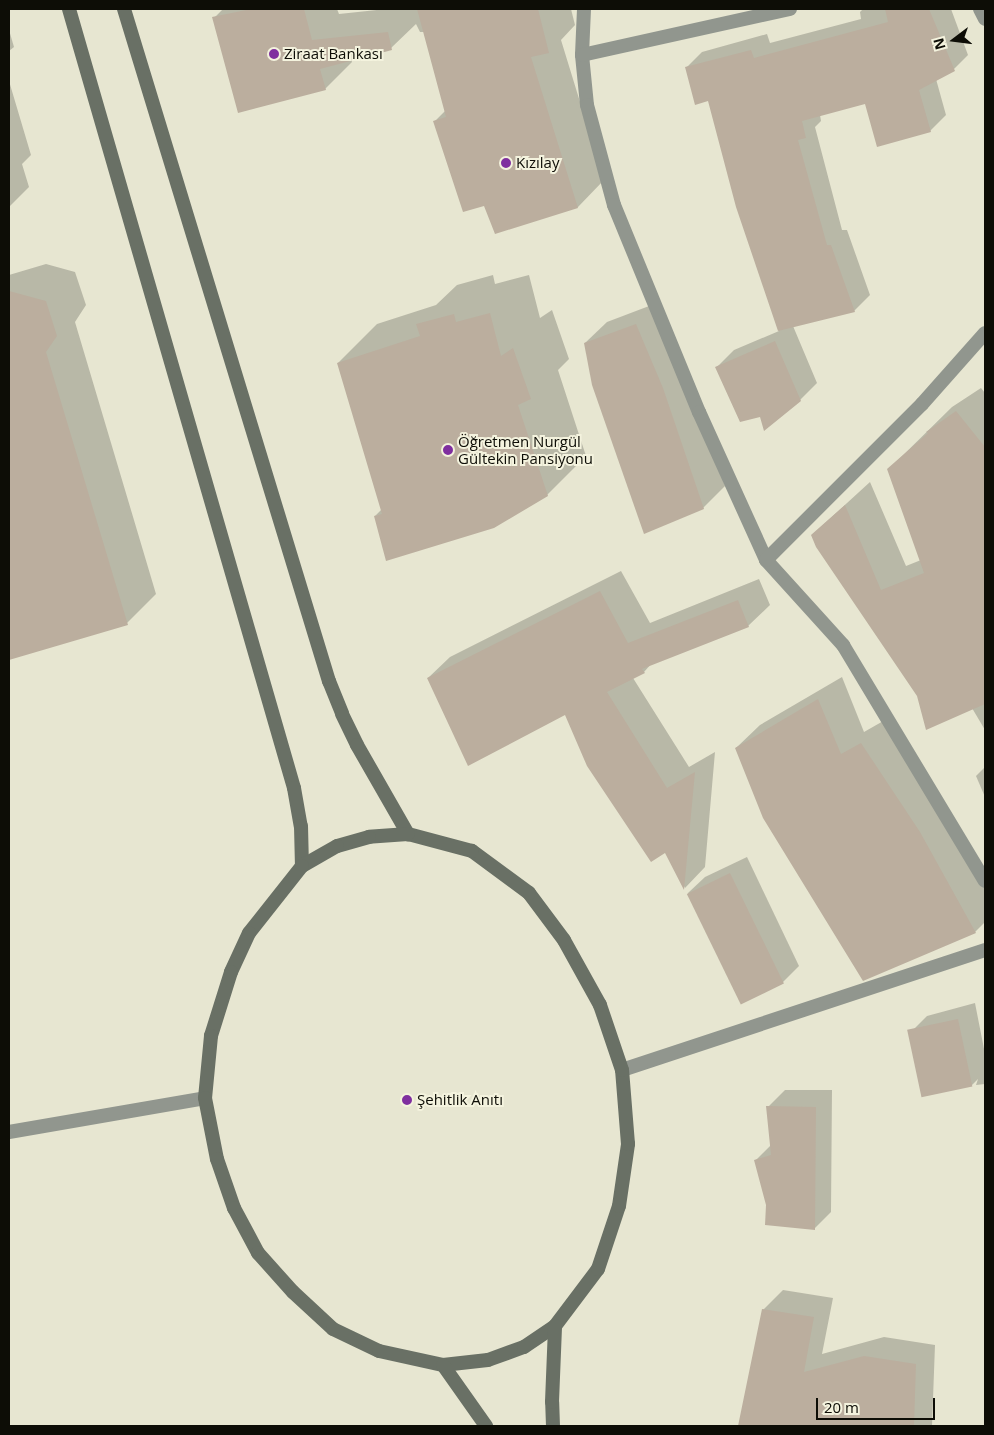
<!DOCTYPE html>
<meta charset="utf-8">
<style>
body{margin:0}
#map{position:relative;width:994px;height:1435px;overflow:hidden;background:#e7e6d1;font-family:"Open Sans",sans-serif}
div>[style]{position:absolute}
.shadow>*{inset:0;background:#0003}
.building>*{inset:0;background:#bbae9e;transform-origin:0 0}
.minor>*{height:14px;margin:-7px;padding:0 7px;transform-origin:7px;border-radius:7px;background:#91968e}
.secondary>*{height:14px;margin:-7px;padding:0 7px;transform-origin:7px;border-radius:7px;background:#697065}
.dots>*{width:14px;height:14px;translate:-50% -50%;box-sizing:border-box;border:2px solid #f4f3de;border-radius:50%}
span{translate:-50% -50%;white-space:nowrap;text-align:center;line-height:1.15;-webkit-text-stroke:4px #f4f3de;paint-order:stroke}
.poi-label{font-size:15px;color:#0d0d06}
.left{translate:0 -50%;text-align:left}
.frame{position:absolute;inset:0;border:10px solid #0d0d06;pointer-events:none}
.north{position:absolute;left:929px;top:15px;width:50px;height:50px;-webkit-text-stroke:4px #f4f3de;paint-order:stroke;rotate:255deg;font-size:14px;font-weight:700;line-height:20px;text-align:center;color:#0d0d06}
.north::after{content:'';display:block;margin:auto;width:18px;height:22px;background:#0d0d06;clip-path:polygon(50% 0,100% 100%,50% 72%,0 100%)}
.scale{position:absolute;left:816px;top:1398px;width:119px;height:22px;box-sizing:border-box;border:2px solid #0d0d06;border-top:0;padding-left:6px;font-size:15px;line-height:18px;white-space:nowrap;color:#0d0d06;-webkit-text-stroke:4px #f4f3de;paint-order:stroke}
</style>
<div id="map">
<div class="shadow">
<div style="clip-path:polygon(223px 9px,337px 9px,339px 14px,386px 9px,571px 9px,575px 25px,561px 40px,604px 180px,578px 207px,484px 205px,435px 121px,446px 110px,425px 32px,420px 32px,416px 24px,391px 48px,351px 59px,352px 62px,325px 89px,214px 18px)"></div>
<div style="clip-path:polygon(863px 9px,951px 9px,968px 55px,952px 71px,936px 79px,946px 115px,930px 131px,866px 103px,820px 115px,821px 121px,815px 127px,842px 230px,847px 230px,870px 295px,854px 311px,793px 326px,817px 383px,800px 400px,761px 415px,717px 367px,734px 350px,779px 331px,709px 100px,686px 68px,702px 52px,767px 34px,770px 43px,861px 19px,860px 12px)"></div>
<div style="clip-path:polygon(9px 30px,14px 47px,9px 51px)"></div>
<div style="clip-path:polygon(9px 81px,31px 155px,22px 164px,29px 187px,9px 207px)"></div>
<div style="clip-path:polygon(46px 264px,75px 272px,86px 305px,75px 322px,156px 594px,127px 623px,9px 659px,9px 275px)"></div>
<div style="clip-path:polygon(493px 275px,495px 284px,529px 275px,540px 318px,552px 310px,569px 359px,558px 370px,586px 456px,547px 495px,375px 516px,382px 509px,338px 363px,377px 324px,436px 305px,457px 285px)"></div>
<div style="clip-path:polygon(657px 303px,684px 366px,725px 486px,703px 508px,585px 343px,607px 322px)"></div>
<div style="clip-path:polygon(981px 388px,985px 393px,985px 730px,972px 708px,918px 695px,812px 535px,870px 482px,906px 566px,921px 560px,889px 469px,952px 407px)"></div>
<div style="clip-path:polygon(621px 571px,650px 623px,759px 579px,770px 605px,748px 626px,652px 663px,644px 672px,633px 678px,689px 767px,715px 752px,705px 867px,685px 888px,666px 851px,565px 713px,428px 678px,450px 657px)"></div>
<div style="clip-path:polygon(842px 677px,864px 732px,885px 720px,985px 885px,985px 922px,975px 932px,736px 748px,760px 725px)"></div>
<div style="clip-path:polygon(985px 767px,985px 797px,976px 776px)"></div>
<div style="clip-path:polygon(747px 857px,799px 966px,782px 983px,739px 999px,688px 893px,705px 877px)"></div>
<div style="clip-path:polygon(975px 1003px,985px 1054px,985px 1084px,976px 1085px,978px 1079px,971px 1086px,910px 1033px,927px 1016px)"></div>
<div style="clip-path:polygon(785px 1090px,832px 1090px,831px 1212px,814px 1229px,767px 1205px,756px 1160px,771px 1145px,768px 1107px)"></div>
<div style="clip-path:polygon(783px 1290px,833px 1298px,822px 1354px,884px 1337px,935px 1345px,932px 1426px,744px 1426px,740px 1420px,763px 1310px)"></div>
</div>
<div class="building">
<div style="clip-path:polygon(251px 9px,304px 9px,312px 40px,388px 32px,392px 50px,320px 69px,326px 90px,238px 113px,212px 17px)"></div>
<div style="clip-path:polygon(417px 9px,538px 9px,549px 53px,531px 57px,578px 208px,495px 234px,484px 206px,463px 212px,433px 121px,446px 117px)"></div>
<div style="clip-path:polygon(885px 9px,929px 9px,955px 71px,919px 90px,931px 132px,877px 147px,865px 104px,802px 121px,806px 138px,798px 140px,827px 245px,831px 245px,855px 312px,778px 331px,736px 207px,708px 101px,695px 105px,685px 67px,751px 50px,754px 58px,888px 22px)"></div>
<div style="clip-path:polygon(9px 291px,46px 301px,57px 336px,46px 352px,128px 625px,9px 660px)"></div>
<div style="clip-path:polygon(490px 313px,501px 356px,513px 348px,531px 399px,518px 405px,548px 496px,494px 528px,386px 561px,374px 516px,382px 514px,337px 363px,420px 336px,416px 324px,454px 314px,456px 322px)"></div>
<div style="clip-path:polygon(636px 324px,663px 388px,704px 509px,644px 534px,592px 385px,584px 343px)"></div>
<div style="clip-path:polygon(775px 341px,801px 401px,764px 431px,760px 417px,740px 422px,715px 367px)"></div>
<div style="clip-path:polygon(956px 411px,985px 447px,985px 704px,926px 730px,917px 696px,816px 547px,811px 535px,845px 505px,881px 590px,924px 573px,887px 469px,928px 433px,926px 432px)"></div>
<div style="clip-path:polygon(600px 591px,628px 643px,738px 600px,749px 627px,642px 669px,645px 673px,607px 692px,667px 788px,695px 772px,684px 890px,665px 853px,651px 862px,587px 766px,565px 715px,468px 766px,427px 678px)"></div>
<div style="clip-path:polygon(818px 699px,841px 754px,861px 743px,920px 832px,976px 933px,863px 981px,763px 818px,735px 748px)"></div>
<div style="left:730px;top:873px;width:123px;height:48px;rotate:64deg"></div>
<div style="left:958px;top:1019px;width:69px;height:52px;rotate:78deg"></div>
<div style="clip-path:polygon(766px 1106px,816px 1107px,815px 1230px,765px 1225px,766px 1205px,754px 1160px,771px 1155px)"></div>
<div style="clip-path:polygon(762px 1309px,814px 1317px,804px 1372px,864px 1356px,916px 1364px,914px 1426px,738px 1426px)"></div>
</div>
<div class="minor">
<div style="left:584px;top:9px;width:46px;rotate:92.5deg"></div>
<div style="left:582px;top:55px;width:50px;rotate:84.3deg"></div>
<div style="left:587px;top:105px;width:104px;rotate:74.9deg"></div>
<div style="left:614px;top:205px;width:224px;rotate:67.7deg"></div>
<div style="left:699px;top:412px;width:162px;rotate:65.6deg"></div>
<div style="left:766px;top:560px;width:115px;rotate:47.8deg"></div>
<div style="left:843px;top:645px;width:275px;rotate:59deg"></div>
<div style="left:980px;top:9px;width:11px;rotate:63deg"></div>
<div style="left:582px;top:55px;width:213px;rotate:-12.5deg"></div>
<div style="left:766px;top:560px;width:221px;rotate:-45deg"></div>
<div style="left:922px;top:404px;width:95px;rotate:-48.4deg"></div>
<div style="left:622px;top:1070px;width:382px;rotate:-18.3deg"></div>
<div style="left:9px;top:1132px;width:199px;rotate:-9.8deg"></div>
</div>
<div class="secondary">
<div style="left:69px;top:9px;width:811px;rotate:73.89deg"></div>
<div style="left:294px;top:788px;width:39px;rotate:80deg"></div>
<div style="left:301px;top:826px;width:40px;rotate:88.6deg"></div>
<div style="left:124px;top:9px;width:703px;rotate:73.04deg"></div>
<div style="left:329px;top:681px;width:35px;rotate:68deg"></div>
<div style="left:342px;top:714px;width:34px;rotate:64deg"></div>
<div style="left:357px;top:745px;width:103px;rotate:60.2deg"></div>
<div style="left:443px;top:1365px;width:45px;rotate:-6.3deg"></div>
<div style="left:488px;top:1360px;width:38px;rotate:-20deg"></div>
<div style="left:524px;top:1347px;width:37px;rotate:-34deg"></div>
<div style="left:555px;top:1326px;width:71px;rotate:-53deg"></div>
<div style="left:598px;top:1269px;width:66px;rotate:-71.6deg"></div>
<div style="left:619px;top:1206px;width:63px;rotate:-81.7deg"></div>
<div style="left:628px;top:1144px;width:74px;rotate:-94.6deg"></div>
<div style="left:622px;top:1070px;width:69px;rotate:-108.7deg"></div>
<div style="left:600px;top:1005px;width:74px;rotate:-119deg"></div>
<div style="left:564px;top:940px;width:59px;rotate:-126.7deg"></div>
<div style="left:529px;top:893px;width:71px;rotate:-143.6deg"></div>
<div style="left:472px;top:851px;width:66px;rotate:-165.1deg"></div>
<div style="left:408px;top:834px;width:39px;rotate:176deg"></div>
<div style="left:369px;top:837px;width:33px;rotate:164deg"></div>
<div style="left:337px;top:846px;width:40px;rotate:150.3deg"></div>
<div style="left:302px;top:866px;width:85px;rotate:128.3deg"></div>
<div style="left:249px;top:933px;width:43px;rotate:114.8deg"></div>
<div style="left:231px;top:972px;width:67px;rotate:107.4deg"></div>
<div style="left:211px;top:1036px;width:62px;rotate:95.5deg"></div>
<div style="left:205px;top:1098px;width:62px;rotate:78.9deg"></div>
<div style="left:217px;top:1159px;width:52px;rotate:70.9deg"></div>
<div style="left:234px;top:1208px;width:51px;rotate:61.9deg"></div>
<div style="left:258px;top:1253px;width:52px;rotate:48.1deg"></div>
<div style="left:293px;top:1292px;width:54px;rotate:42.8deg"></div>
<div style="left:333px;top:1329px;width:51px;rotate:25.6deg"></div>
<div style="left:379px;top:1351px;width:66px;rotate:12.3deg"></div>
<div style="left:443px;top:1365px;width:75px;rotate:54.8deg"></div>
<div style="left:553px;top:1426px;width:24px;rotate:-92deg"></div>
<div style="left:552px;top:1402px;width:76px;rotate:-87.7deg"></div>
</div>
<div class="dots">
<div style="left:274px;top:54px;background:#7f2f9f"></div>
<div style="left:506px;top:163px;background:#7f2f9f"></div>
<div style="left:448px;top:450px;background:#7f2f9f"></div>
<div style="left:407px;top:1100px;background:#7f2f9f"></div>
</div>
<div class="poi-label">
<span class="left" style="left:284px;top:54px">Ziraat Bankası</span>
<span class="left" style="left:516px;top:163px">Kızılay</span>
<span class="left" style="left:458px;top:450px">Öğretmen Nurgül<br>Gültekin Pansiyonu</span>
<span class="left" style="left:417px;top:1100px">Şehitlik Anıtı</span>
</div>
<div class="frame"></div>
<div class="north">N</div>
<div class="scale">20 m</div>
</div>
